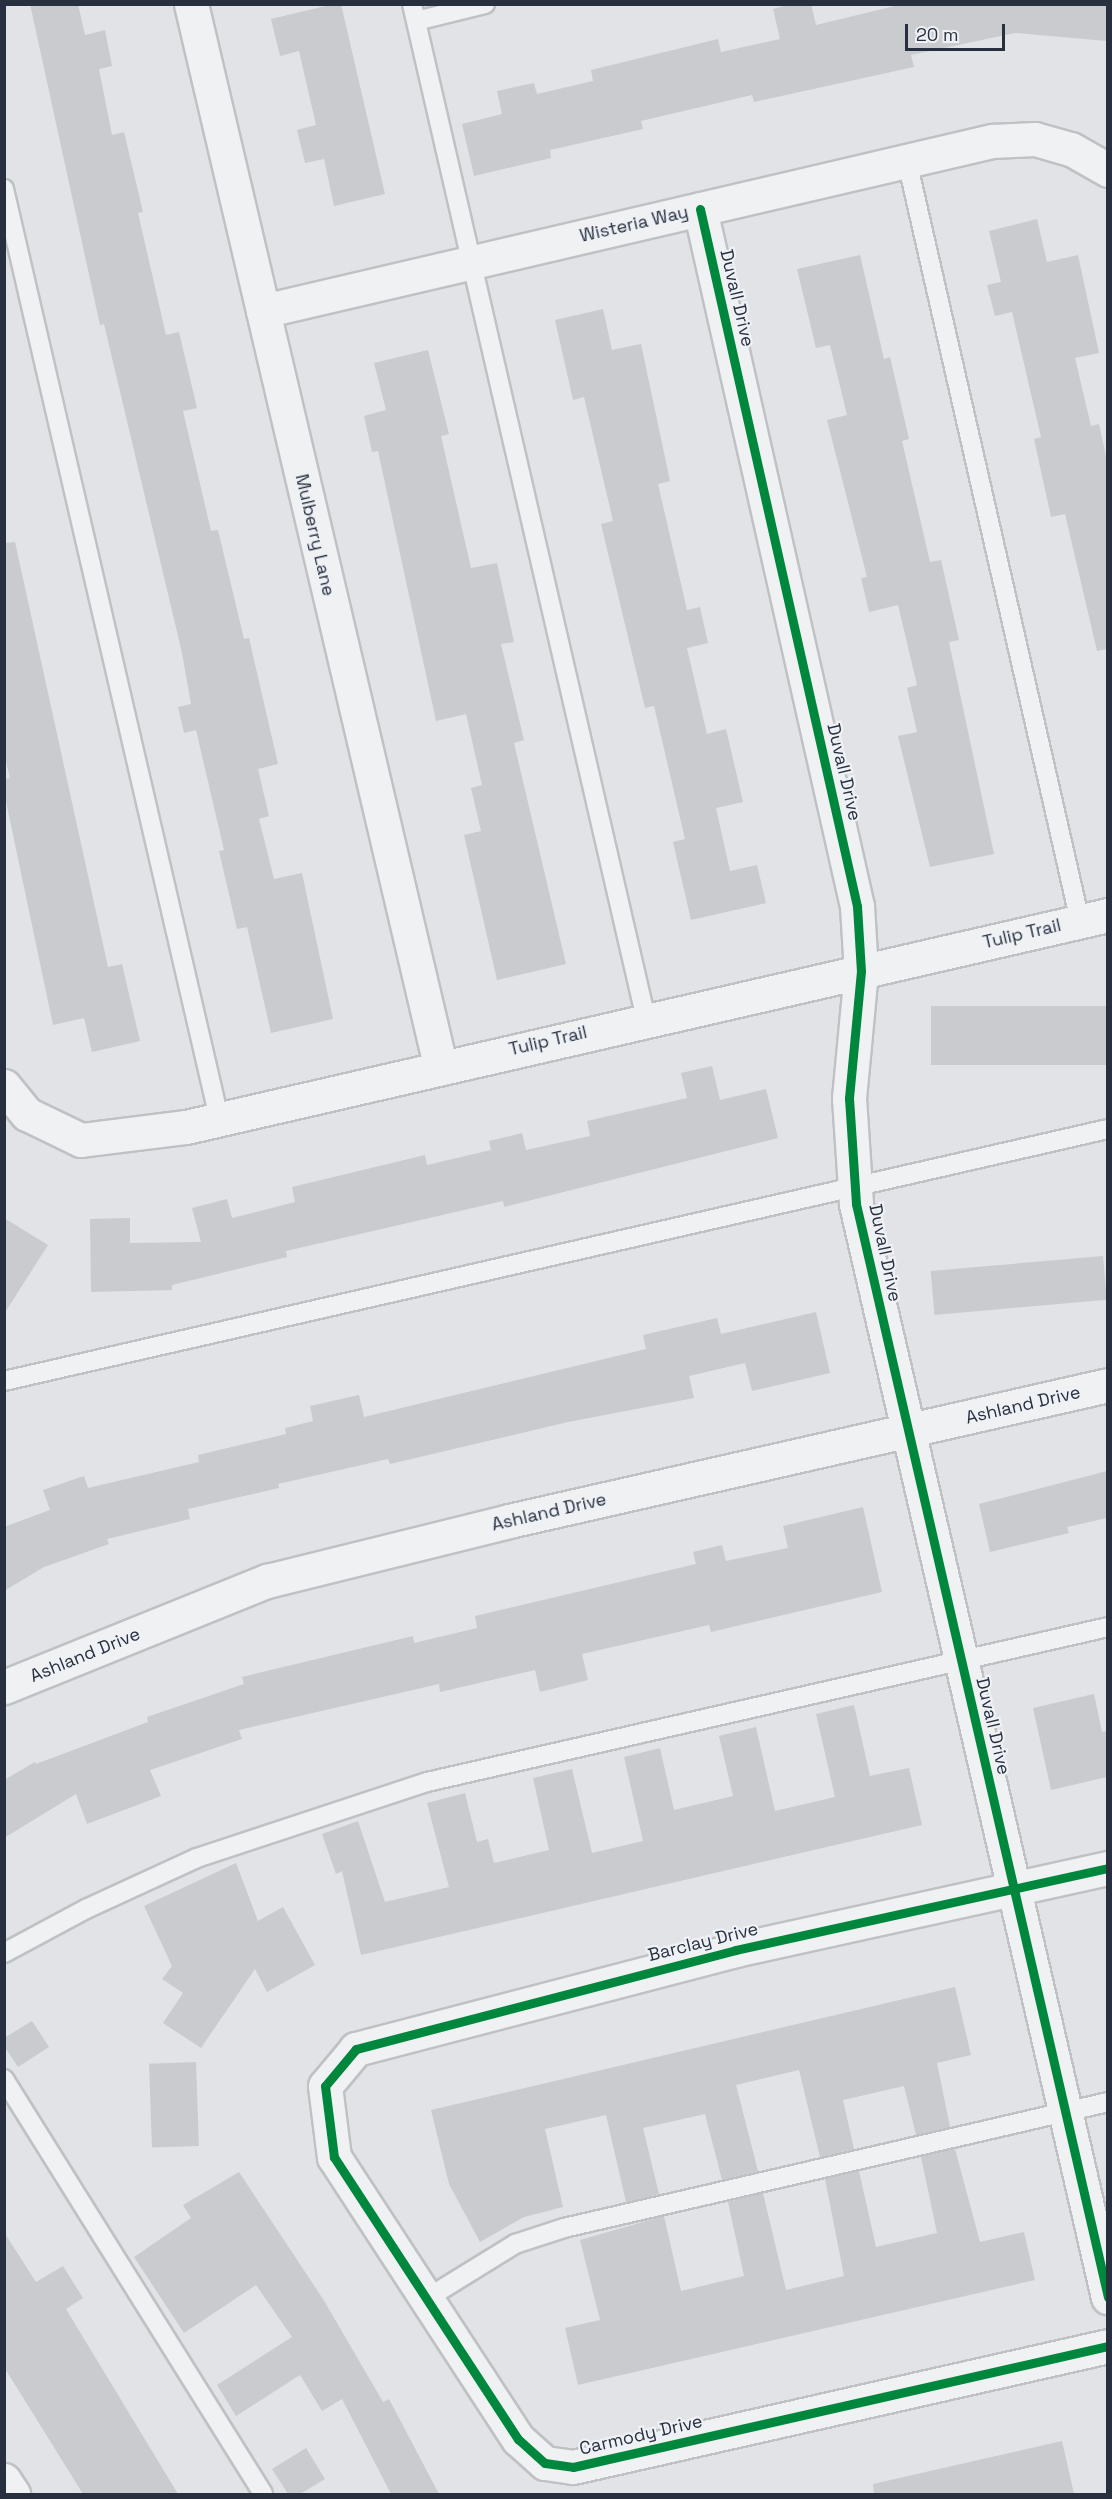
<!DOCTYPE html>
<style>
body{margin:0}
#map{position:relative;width:1112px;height:2499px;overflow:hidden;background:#e1e3e6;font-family:"Space Grotesk",sans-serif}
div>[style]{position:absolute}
.building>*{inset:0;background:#c9cbce;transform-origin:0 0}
.roads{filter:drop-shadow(2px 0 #bfc1c4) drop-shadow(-2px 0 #bfc1c4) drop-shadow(0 2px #bfc1c4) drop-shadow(0 -2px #bfc1c4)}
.service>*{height:18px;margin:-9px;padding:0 9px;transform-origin:9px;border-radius:9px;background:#f0f1f2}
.minor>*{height:33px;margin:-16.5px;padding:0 16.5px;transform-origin:16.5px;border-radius:16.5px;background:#f0f1f2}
.cycleway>*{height:9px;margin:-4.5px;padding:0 4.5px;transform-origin:4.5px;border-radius:4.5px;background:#00873e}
span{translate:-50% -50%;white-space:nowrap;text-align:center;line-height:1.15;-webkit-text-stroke:4.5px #eef1f5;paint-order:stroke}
.street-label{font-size:18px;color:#28303f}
.frame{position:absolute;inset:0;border:6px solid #28303f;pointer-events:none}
.scale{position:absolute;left:905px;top:24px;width:100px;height:27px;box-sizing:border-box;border:3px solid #28303f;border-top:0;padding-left:8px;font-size:18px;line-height:21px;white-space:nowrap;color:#28303f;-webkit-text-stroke:4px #eef1f5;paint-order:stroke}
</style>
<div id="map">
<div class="building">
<div style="clip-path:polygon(30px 4px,78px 4px,85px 35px,105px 30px,112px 66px,99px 69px,112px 135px,124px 132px,143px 212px,138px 213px,166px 335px,179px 332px,197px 408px,183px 411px,211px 531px,218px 530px,244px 639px,249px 638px,278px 764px,258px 769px,269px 816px,259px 819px,274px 879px,302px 873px,333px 1019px,271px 1033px,247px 927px,237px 929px,219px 851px,224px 850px,196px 730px,184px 733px,178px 707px,191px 704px,182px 653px,104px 324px,100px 325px)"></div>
<div style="clip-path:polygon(334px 4px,341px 4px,385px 194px,334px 206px,324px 159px,305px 163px,297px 130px,316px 125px,299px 51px,280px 56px,271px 19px)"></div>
<div style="clip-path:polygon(791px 4px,811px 4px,816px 25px,903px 4px,1107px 4px,1107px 41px,1015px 33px,911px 55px,914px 67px,754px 102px,752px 95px,641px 121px,643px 129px,550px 150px,551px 158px,474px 176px,462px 124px,502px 114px,497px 91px,534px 83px,537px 94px,593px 81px,591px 70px,718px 39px,721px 52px,780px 39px,773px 9px)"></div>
<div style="clip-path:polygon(1037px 219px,1047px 262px,1078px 255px,1099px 353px,1075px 358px,1091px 426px,1099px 424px,1107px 461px,1107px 649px,1097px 651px,1065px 514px,1051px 517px,1034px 439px,1041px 437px,1012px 312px,995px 316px,987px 285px,1001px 282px,989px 231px)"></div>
<div style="clip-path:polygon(860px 255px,884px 359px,890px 357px,909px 439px,902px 441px,930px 562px,941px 560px,959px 640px,949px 642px,994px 854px,930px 867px,898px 736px,917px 732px,907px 688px,917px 685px,898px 605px,869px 612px,861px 578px,867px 577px,827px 420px,847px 415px,830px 345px,816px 348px,797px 269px)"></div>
<div style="clip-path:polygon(603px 309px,612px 350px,641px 344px,670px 481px,658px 484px,687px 610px,700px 607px,708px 643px,687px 648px,707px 734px,726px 729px,743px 802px,716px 808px,730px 871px,757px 865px,766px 903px,691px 920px,673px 842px,685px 839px,654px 706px,645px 708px,601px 524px,613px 521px,584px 397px,573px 400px,555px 320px)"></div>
<div style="clip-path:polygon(428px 350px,449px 434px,441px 436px,471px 568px,497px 563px,514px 642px,501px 644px,524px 740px,514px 743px,566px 964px,497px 980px,464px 835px,481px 831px,471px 788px,482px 785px,466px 714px,436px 721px,378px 451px,372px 452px,364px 416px,386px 410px,374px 363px)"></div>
<div style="clip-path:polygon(15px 542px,108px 967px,122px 964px,140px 1041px,92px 1052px,84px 1018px,53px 1025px,4px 792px,4px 779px,10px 778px,4px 754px,4px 543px)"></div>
<div style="left:1107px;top:1006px;width:59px;height:176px;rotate:90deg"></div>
<div style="clip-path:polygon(712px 1066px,720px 1100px,766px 1089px,778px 1138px,504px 1207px,503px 1201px,286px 1251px,287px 1257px,172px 1285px,172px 1290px,91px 1292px,90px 1219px,130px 1218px,130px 1243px,201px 1242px,192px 1208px,227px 1199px,232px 1218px,295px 1202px,292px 1187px,425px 1155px,427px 1165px,491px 1150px,489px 1141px,522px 1133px,526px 1150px,590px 1136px,587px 1121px,687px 1098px,681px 1073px)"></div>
<div style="clip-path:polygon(4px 1218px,48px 1245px,4px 1314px)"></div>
<div style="left:1103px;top:1256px;width:44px;height:173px;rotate:85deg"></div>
<div style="clip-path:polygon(816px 1312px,830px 1373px,752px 1391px,745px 1363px,689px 1376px,694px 1398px,568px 1422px,390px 1464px,388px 1459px,278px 1484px,279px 1488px,188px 1509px,190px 1519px,107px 1539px,109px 1544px,44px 1567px,4px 1591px,4px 1527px,50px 1510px,43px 1490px,84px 1476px,88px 1488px,199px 1462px,198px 1455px,286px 1434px,285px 1428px,313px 1421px,310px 1406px,359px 1395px,364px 1417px,646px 1349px,643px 1335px,717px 1318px,721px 1334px)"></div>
<div style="clip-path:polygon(1107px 1471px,1107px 1518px,1067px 1527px,1069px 1533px,990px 1552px,979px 1504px)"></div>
<div style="clip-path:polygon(863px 1507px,882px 1592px,711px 1632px,709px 1625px,582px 1654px,588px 1680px,540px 1692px,535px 1670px,440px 1692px,439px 1684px,239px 1730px,242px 1739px,150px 1770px,161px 1796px,87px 1824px,76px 1794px,4px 1838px,4px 1780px,35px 1762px,36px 1764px,148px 1722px,147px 1717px,244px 1684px,242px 1677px,413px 1636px,414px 1643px,477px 1628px,475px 1616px,696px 1564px,693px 1552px,722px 1545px,726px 1561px,788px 1548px,783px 1526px)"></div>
<div style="clip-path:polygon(1094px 1694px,1102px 1732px,1107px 1731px,1107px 1777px,1051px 1790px,1033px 1708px)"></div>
<div style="clip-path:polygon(854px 1705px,870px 1776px,909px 1768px,922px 1825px,361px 1955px,342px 1871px,336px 1874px,322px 1834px,358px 1821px,385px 1902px,449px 1887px,427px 1803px,465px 1793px,477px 1842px,488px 1839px,494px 1863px,549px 1850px,533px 1778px,572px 1769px,592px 1853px,643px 1841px,624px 1757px,660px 1748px,674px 1810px,733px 1796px,719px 1736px,756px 1727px,775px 1811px,835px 1797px,816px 1714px)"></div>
<div style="clip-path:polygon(236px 1863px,258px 1921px,283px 1907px,315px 1965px,267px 1992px,255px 1969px,201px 2048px,163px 2023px,183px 1993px,162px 1979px,172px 1966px,144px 1906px)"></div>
<div style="clip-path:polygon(955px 1987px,971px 2055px,937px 2063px,950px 2127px,916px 2135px,904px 2086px,843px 2100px,854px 2149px,820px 2157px,799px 2070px,736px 2085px,758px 2171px,722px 2180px,705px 2114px,643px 2128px,659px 2194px,626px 2202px,606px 2115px,545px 2129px,563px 2207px,524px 2217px,480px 2242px,449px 2184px,431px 2110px)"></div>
<div style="clip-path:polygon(32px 2021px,49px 2047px,18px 2067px,4px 2046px,4px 2038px)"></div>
<div style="left:196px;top:2062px;width:84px;height:47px;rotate:88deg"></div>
<div style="clip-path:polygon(955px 2149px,980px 2242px,1024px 2232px,1035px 2280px,578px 2385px,565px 2328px,600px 2320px,580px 2240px,664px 2216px,681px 2291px,744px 2276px,728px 2202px,763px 2193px,786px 2290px,844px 2276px,825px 2179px,859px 2171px,876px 2247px,937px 2233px,921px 2157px)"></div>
<div style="clip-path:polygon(239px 2172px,323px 2299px,383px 2402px,389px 2399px,439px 2494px,391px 2494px,342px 2399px,322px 2411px,300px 2375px,236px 2416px,217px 2385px,292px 2337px,256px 2285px,184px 2333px,134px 2257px,191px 2218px,183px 2205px)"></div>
<div style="clip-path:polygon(4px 2232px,36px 2282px,63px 2266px,83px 2298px,66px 2309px,178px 2494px,83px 2494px,4px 2367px)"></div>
<div style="clip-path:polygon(1062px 2441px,1074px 2494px,874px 2494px,873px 2484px)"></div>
<div style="clip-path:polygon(306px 2448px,325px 2479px,300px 2494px,288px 2494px,272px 2469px)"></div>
</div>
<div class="roads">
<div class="service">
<div style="left:412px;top:4px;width:1042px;rotate:77.02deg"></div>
<div style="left:416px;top:21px;width:71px;rotate:-13.8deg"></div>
<div style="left:907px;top:161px;width:779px;rotate:77.18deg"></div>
<div style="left:4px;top:189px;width:954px;rotate:76.97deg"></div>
<div style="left:4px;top:1381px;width:1132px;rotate:-12.86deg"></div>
<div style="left:4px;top:1953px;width:93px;rotate:-28.2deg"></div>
<div style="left:86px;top:1909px;width:122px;rotate:-24.7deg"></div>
<div style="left:197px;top:1858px;width:242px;rotate:-18.3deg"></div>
<div style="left:427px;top:1782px;width:698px;rotate:-12.82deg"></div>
<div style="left:4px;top:2079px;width:489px;rotate:58deg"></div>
<div style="left:426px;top:2299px;width:105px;rotate:-31.7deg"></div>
<div style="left:515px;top:2244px;width:52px;rotate:-18.1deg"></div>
<div style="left:564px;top:2228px;width:558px;rotate:-13.04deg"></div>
</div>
<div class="minor">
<div style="left:191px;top:4px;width:1090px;rotate:76.79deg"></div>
<div style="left:700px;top:209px;width:714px;rotate:77.31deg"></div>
<div style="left:857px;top:906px;width:65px;rotate:86.5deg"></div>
<div style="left:861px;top:971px;width:128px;rotate:95.4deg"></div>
<div style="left:849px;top:1098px;width:106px;rotate:86.2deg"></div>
<div style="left:856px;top:1204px;width:1122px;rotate:77.02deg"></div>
<div style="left:263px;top:311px;width:749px;rotate:-13.13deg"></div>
<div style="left:992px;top:141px;width:43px;rotate:-2.7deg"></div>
<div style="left:1035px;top:139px;width:37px;rotate:16deg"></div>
<div style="left:1071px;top:149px;width:43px;rotate:29.6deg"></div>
<div style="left:4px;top:1086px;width:36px;rotate:51deg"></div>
<div style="left:27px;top:1114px;width:60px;rotate:25.7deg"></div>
<div style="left:81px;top:1140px;width:106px;rotate:-7.1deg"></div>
<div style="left:186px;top:1127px;width:946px;rotate:-12.95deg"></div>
<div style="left:4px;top:1687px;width:284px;rotate:-22deg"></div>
<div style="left:267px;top:1581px;width:249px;rotate:-13.9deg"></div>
<div style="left:509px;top:1521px;width:614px;rotate:-12.79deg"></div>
<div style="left:1108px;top:1868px;width:381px;rotate:167.6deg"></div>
<div style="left:736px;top:1950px;width:393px;rotate:165.4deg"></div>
<div style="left:356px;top:2049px;width:48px;rotate:130deg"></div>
<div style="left:325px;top:2086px;width:72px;rotate:82.8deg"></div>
<div style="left:334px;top:2157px;width:337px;rotate:56.9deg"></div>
<div style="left:518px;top:2439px;width:36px;rotate:42deg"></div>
<div style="left:545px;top:2463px;width:28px;rotate:8deg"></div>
<div style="left:573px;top:2467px;width:549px;rotate:-12.74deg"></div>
<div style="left:4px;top:2480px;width:17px;rotate:57deg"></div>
</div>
</div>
<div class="cycleway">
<div style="left:700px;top:209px;width:714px;rotate:77.31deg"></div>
<div style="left:857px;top:906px;width:65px;rotate:86.5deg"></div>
<div style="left:861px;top:971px;width:128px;rotate:95.4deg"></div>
<div style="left:849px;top:1098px;width:106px;rotate:86.2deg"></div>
<div style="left:856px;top:1204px;width:1122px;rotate:77.02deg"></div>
<div style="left:1108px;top:1868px;width:381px;rotate:167.6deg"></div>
<div style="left:736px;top:1950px;width:393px;rotate:165.4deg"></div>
<div style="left:356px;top:2049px;width:48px;rotate:130deg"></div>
<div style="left:325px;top:2086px;width:72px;rotate:82.8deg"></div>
<div style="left:334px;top:2157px;width:337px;rotate:56.9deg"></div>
<div style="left:518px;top:2439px;width:36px;rotate:42deg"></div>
<div style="left:545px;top:2463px;width:28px;rotate:8deg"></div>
<div style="left:573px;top:2467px;width:549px;rotate:-12.74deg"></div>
</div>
<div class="street-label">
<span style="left:634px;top:224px;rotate:-13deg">Wisteria Way</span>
<span style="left:737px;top:298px;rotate:77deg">Duvall Drive</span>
<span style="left:315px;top:535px;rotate:77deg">Mulberry Lane</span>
<span style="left:844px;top:772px;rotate:77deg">Duvall Drive</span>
<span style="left:1022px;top:934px;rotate:-13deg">Tulip Trail</span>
<span style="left:548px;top:1041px;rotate:-13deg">Tulip Trail</span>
<span style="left:885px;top:1253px;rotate:78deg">Duvall Drive</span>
<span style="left:1023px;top:1405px;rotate:-13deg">Ashland Drive</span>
<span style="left:549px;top:1512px;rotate:-13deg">Ashland Drive</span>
<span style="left:85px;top:1655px;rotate:-22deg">Ashland Drive</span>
<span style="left:993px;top:1726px;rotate:77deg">Duvall Drive</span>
<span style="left:703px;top:1942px;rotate:-14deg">Barclay Drive</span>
<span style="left:641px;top:2435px;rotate:-13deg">Carmody Drive</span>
</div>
<div class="frame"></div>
<div class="scale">20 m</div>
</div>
